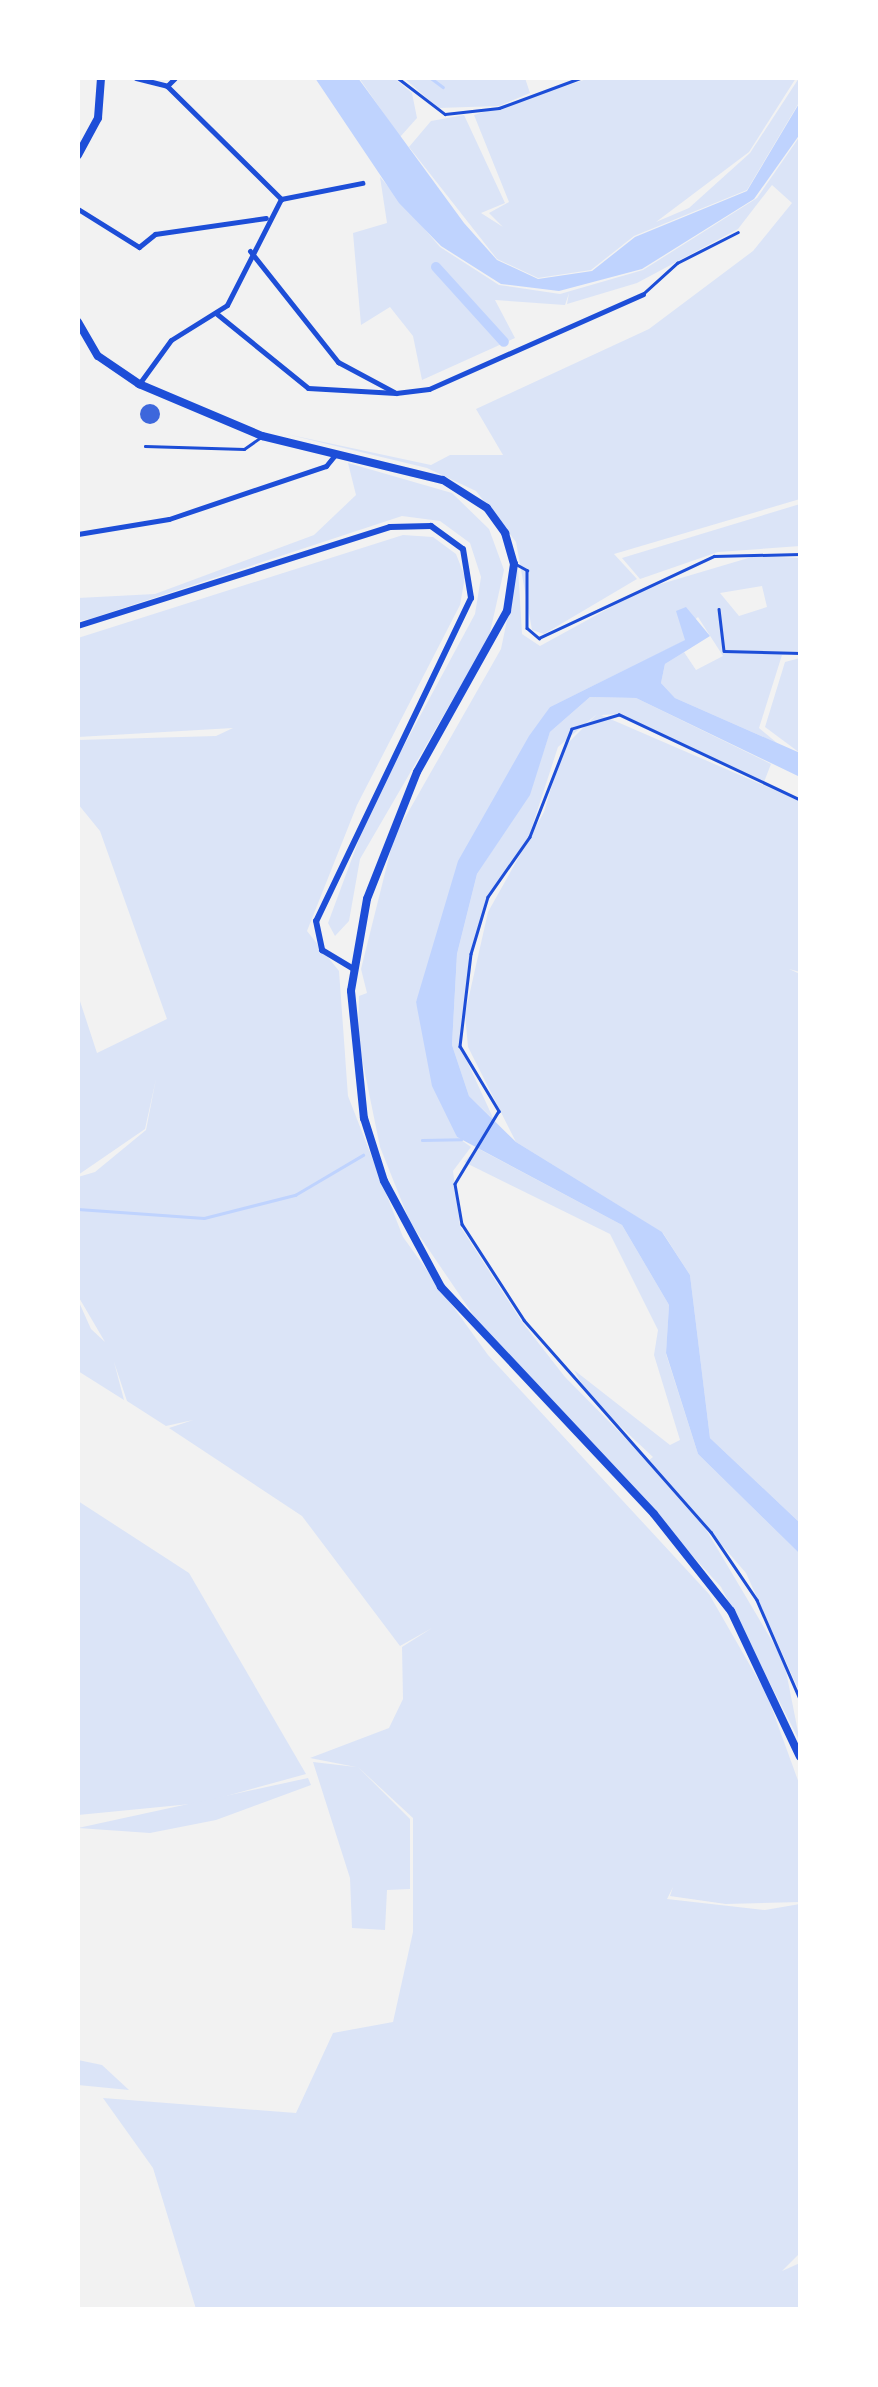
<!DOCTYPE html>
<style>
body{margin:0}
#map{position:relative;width:878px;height:2387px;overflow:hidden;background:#f2f2f2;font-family:Roboto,sans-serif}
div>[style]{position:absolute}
.green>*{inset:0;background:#dbe4f7}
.water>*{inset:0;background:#bfd3fe}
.stream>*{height:2.5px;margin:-1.25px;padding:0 1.25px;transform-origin:1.25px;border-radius:1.25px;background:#bfd3fe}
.canal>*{height:10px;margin:-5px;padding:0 5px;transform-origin:5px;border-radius:5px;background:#bfd3fe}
.building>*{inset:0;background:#3d67dc}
.round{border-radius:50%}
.path>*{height:2.5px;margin:-1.25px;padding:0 1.25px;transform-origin:1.25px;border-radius:1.25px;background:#1d4ed8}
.service>*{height:2.5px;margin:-1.25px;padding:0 1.25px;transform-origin:1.25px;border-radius:1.25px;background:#1d4ed8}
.minor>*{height:5px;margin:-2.5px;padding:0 2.5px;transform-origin:2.5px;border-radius:2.5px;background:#1d4ed8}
.secondary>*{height:6px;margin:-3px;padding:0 3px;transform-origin:3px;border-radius:3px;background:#1d4ed8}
.primary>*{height:8px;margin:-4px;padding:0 4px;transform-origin:4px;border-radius:4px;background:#1d4ed8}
span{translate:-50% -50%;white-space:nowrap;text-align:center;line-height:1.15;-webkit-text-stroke:8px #fff;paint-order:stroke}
.frame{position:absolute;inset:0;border:80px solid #fff;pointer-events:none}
</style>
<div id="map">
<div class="green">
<div style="clip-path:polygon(359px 78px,394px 78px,412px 93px,417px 118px,400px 137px)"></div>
<div style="clip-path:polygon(404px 78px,525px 78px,530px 93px,499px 106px,438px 108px)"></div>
<div style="clip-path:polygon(590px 78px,796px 78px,749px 152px,656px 222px,689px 208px,750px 153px,799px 78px,800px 101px,747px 190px,634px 236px,591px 270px,538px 278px,497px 259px,409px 147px,431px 121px,464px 115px,505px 203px,481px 213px,503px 227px,489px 213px,509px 202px,474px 115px)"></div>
<div style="clip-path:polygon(800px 136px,800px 499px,614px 554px,637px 579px,544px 634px,532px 630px,516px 542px,476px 491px,427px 468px,286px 434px,431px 465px,450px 455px,503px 455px,476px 409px,649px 329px,753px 251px,792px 203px,772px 185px,738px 229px,637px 283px,567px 304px,569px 293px,565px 305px,495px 300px,515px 338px,422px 380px,413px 336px,390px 307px,361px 325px,353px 233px,387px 223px,380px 177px,440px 247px,499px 285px,560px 294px,643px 270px,757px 198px)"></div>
<div style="clip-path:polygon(348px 463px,452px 493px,489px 529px,504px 570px,489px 637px,360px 859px,349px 921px,335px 936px,328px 923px,371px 807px,475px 614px,481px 577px,470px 543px,440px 521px,402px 516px,90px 619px,78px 621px,78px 598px,155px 594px,314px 535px,356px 495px)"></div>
<div style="clip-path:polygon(800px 504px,800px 546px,718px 552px,640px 579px,622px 558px)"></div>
<div style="clip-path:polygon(403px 535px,433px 537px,456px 554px,465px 577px,460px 605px,357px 805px,307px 931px,339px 971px,348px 1096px,403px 1237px,488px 1355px,709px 1594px,767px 1695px,800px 1786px,800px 1902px,726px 1904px,670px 1896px,673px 1887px,667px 1899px,765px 1910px,800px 1904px,800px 2253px,782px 2271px,800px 2263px,800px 2309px,196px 2309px,153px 2168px,103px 2098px,296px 2113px,333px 2033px,393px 2022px,413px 1932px,413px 1818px,358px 1767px,410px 1819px,410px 1889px,387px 1890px,385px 1930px,352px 1928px,350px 1878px,313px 1762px,356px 1767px,310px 1758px,389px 1728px,403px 1699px,402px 1647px,432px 1628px,400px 1646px,302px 1516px,169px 1428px,193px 1420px,166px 1426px,127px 1401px,114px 1362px,124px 1400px,78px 1371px,78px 1300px,91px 1329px,105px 1342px,78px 1296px,78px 1177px,95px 1172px,146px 1130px,156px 1079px,145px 1129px,78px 1175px,78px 995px,97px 1053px,167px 1019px,100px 831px,78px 804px,78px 740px,216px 736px,233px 728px,78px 737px,78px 638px)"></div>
<div style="clip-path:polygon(evenodd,755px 556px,800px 558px,800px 651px,782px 655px,759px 728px,777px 743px,675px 698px,661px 683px,665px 664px,684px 652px,696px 670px,723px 656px,698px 617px,683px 630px,686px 640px,550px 707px,503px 790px,416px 1002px,457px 1137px,471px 1147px,453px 1171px,460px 1226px,522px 1322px,565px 1377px,648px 1461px,653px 1457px,590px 1398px,574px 1370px,670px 1445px,680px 1440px,654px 1355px,658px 1330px,610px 1234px,464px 1162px,477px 1148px,622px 1225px,669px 1305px,666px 1354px,698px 1454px,800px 1554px,800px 1693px,746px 1573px,701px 1521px,784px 1661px,800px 1742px,721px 1587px,476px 1319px,410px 1222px,380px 1147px,358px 1039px,359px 996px,367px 993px,361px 969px,394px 837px,501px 649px,518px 567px,522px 634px,540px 646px,644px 589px,755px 556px,762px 586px,767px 607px,739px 616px,720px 593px,762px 586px)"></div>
<div style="clip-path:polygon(800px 658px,800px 753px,765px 727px,785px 662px)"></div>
<div style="clip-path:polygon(590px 697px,636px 698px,771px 764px,764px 782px,620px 714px,601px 715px,800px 801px,800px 972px,789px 969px,800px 974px,800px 1523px,710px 1438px,690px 1275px,663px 1233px,516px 1142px,468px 1047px,465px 1014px,488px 912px,544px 812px,563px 748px,597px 714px,558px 747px,529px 836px,488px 897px,470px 954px,460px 1046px,494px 1120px,469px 1096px,452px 1045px,457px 954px,477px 874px,529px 795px,550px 732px)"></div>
<div style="clip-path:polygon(78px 1501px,189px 1573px,306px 1774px,201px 1803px,78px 1815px)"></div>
<div style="clip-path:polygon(308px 1778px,311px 1785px,216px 1820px,150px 1833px,78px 1828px)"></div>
<div style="clip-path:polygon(78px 2060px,102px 2065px,129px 2090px,78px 2085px)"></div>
</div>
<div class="water">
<div style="clip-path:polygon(315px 78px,358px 78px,464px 223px,497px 260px,538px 279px,592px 271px,635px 237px,747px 191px,800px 102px,800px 134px,754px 199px,642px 269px,559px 291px,501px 284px,441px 246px,399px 203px)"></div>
<div style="clip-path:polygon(686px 607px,710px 636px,665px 664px,661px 683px,675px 698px,800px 753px,800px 777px,636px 698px,590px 697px,550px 732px,530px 795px,477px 874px,457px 954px,452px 1045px,469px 1096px,516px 1142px,662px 1232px,690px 1275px,710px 1438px,800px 1523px,800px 1554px,698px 1454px,666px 1353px,669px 1305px,622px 1225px,457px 1137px,432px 1086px,416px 1002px,458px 861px,529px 736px,550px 707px,685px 640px,676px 611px)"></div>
</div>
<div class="stream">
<div style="left:431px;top:78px;width:15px;rotate:37deg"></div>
<div style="left:422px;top:1140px;width:39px;rotate:-1deg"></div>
<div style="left:78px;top:1209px;width:126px;rotate:4.1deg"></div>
<div style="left:204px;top:1218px;width:94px;rotate:-14.2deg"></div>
<div style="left:295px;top:1195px;width:79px;rotate:-30.5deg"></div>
</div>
<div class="canal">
<div style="left:436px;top:267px;width:101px;rotate:47.8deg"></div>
</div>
<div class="building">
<div class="round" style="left:140px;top:404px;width:20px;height:20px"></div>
</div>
<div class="path">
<div style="left:398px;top:78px;width:59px;rotate:37.5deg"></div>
<div style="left:445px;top:114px;width:54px;rotate:-6.3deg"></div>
<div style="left:499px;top:108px;width:86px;rotate:-20.3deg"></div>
<div style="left:800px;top:800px;width:200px;rotate:-154.8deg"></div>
<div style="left:619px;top:715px;width:49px;rotate:163.4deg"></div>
<div style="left:572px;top:729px;width:116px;rotate:111.3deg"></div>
<div style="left:530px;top:837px;width:73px;rotate:125deg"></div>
<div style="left:488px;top:897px;width:59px;rotate:106.6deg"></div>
<div style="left:471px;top:954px;width:93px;rotate:96.8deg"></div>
<div style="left:460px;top:1046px;width:76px;rotate:59deg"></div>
<div style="left:499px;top:1111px;width:85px;rotate:121.1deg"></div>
<div style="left:455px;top:1184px;width:41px;rotate:80.1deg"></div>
<div style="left:462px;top:1224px;width:114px;rotate:57.1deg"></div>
<div style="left:524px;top:1320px;width:283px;rotate:48.6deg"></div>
<div style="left:711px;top:1532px;width:82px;rotate:55.9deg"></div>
<div style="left:757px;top:1600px;width:108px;rotate:66.5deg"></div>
</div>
<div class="service">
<div style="left:644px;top:293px;width:45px;rotate:-42.3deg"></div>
<div style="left:677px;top:263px;width:68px;rotate:-26.9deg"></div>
<div style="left:145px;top:446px;width:99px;rotate:1.7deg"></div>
<div style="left:244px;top:449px;width:21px;rotate:-35deg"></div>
<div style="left:516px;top:564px;width:13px;rotate:29deg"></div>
<div style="left:527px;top:570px;width:58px;rotate:90deg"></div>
<div style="left:527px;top:628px;width:16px;rotate:40deg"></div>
<div style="left:539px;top:638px;width:193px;rotate:-25.1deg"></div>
<div style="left:714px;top:556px;width:86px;rotate:-1.3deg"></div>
<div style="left:719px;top:609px;width:42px;rotate:83.2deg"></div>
<div style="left:724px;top:651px;width:76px;rotate:1.5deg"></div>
</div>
<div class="minor">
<div style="left:136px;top:78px;width:32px;rotate:14deg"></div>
<div style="left:167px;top:86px;width:161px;rotate:44.7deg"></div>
<div style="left:167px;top:86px;width:11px;rotate:-45deg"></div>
<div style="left:78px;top:209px;width:72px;rotate:31.9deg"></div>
<div style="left:139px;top:247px;width:21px;rotate:-39deg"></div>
<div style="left:155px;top:234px;width:112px;rotate:-8.2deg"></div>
<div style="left:250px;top:251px;width:142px;rotate:51.6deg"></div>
<div style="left:338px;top:362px;width:66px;rotate:28.1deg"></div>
<div style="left:396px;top:393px;width:33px;rotate:-7deg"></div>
<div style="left:429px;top:389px;width:234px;rotate:-23.9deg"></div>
<div style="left:217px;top:314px;width:117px;rotate:39.1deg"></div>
<div style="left:308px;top:388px;width:88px;rotate:3.3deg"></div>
<div style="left:139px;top:384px;width:54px;rotate:-54deg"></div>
<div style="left:171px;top:340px;width:66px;rotate:-32deg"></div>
<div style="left:227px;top:305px;width:119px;rotate:-63deg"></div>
<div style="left:281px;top:199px;width:83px;rotate:-11.2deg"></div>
<div style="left:78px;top:534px;width:92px;rotate:-9.4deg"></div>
<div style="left:169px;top:519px;width:166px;rotate:-18.7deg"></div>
<div style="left:326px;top:466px;width:14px;rotate:-51deg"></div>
</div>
<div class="secondary">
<div style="left:78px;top:626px;width:327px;rotate:-17.6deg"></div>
<div style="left:390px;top:527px;width:41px;rotate:-1.4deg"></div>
<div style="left:431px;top:526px;width:39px;rotate:36deg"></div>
<div style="left:463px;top:549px;width:50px;rotate:80.7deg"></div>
<div style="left:471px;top:598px;width:358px;rotate:115.6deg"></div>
<div style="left:316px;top:921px;width:30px;rotate:78deg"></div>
<div style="left:322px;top:950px;width:35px;rotate:31deg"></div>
</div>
<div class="primary">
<div style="left:78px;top:155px;width:42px;rotate:-61.6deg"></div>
<div style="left:98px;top:118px;width:40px;rotate:-85.7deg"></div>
<div style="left:78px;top:322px;width:39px;rotate:60deg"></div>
<div style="left:98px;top:356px;width:50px;rotate:34.3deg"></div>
<div style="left:139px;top:384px;width:134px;rotate:22.9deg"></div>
<div style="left:262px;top:436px;width:186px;rotate:13.7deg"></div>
<div style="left:443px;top:480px;width:52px;rotate:32.5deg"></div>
<div style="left:487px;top:508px;width:31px;rotate:54deg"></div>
<div style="left:505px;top:533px;width:32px;rotate:74deg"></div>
<div style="left:514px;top:564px;width:48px;rotate:98.5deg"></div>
<div style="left:507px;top:611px;width:184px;rotate:119.2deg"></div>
<div style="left:417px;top:772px;width:136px;rotate:111.5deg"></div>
<div style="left:367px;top:899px;width:93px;rotate:99.9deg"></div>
<div style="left:351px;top:991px;width:128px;rotate:84.2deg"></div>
<div style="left:364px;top:1118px;width:66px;rotate:72.4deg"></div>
<div style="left:384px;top:1181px;width:120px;rotate:61.7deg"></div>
<div style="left:441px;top:1287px;width:311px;rotate:46.8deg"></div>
<div style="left:654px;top:1514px;width:124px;rotate:51.6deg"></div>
<div style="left:731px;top:1611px;width:161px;rotate:64.7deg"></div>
</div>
<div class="frame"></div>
</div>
